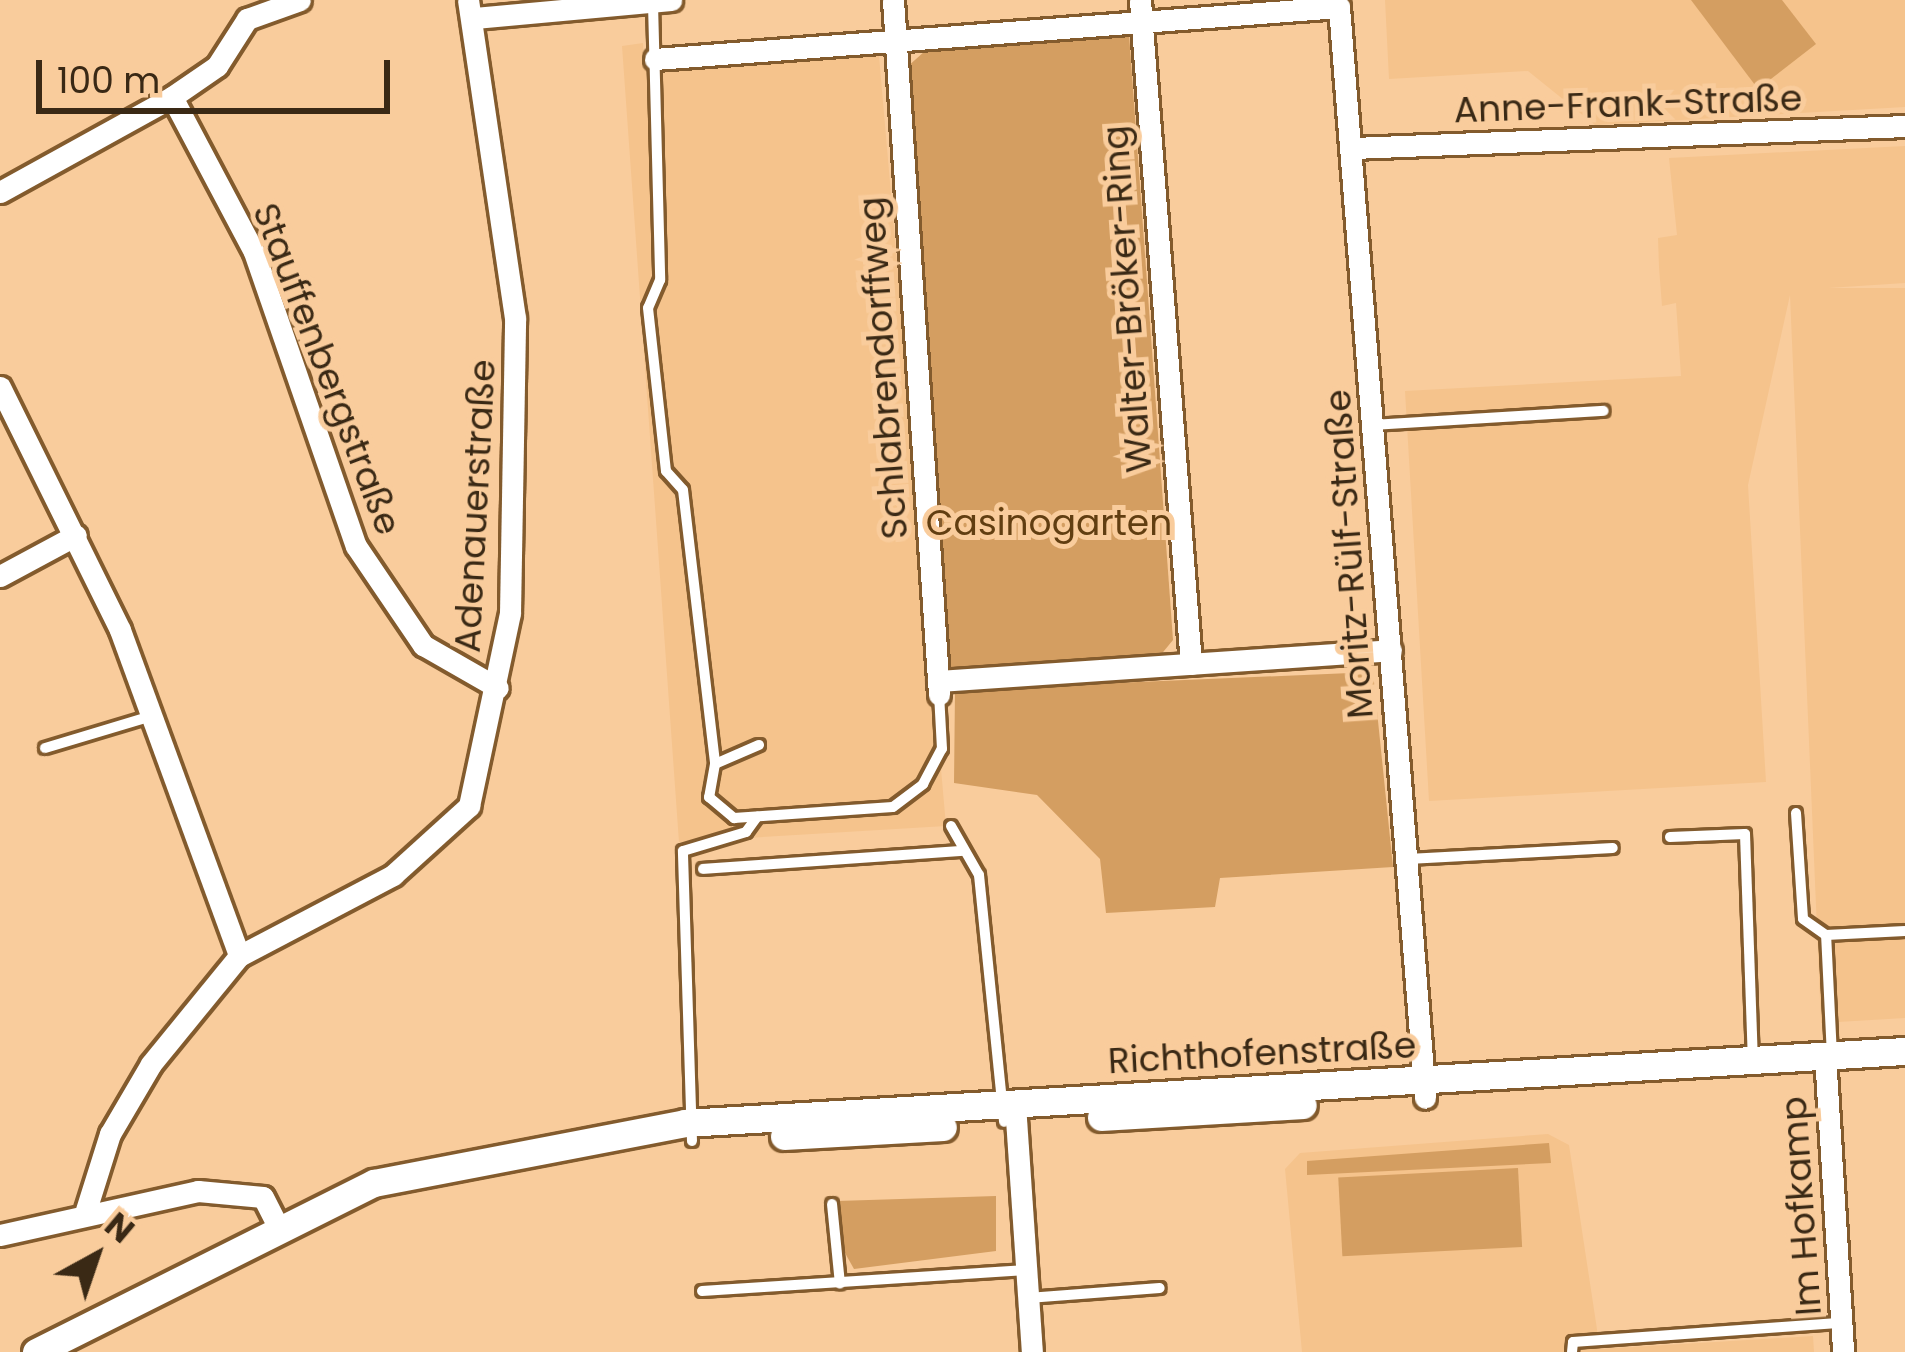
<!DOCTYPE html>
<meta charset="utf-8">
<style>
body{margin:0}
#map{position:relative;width:1905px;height:1352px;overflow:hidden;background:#f9cc9c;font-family:Poppins,sans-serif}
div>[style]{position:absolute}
.built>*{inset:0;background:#f5c38c}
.green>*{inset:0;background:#d49e61;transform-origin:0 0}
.roads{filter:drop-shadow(3px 0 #835b2d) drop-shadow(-3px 0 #835b2d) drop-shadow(0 3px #835b2d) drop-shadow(0 -3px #835b2d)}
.service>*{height:10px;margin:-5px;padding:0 5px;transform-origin:5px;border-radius:5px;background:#fff}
.minor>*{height:21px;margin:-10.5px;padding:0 10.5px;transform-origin:10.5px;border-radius:10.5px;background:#fff}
.tertiary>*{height:27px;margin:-13.5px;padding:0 13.5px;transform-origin:13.5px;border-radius:13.5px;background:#fff}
span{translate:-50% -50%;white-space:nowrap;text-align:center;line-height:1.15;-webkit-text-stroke:10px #f9cc9c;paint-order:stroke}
.street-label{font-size:36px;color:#3a2915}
.park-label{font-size:36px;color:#613e11}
.north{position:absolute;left:36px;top:1196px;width:120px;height:120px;-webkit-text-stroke:9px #f9cc9c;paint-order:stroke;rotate:40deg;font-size:33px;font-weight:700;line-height:48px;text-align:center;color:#3a2915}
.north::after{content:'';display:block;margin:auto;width:42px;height:54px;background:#3a2915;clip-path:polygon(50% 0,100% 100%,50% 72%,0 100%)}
.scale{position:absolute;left:36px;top:60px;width:354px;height:54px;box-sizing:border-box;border:6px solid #3a2915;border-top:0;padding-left:15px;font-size:36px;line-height:42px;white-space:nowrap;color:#3a2915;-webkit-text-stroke:9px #f9cc9c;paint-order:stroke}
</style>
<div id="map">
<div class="built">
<div style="clip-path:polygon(1385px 0,1905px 0,1905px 107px,1595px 125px,1528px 71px,1389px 79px)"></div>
<div style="clip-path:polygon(643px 43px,644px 66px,867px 47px,879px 56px,946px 826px,679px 842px,622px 46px)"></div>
<div style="clip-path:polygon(1905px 146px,1905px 283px,1828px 288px,1905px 288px,1905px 1018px,1821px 1023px,1790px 295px,1748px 485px,1766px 782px,1429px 801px,1405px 391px,1681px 376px,1676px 303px,1662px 306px,1659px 267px,1658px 238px,1677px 235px,1669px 158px)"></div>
<div style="clip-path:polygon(1548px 1134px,1569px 1145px,1600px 1349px,1813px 1336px,1814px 1352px,1302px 1352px,1285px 1169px,1300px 1153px)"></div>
</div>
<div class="green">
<div style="clip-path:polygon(1691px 0,1782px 0,1816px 44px,1758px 89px)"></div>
<div style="clip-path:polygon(1129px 34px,1173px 640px,1159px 657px,943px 673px,906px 68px,925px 51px)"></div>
<div style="clip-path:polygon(1373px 672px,1393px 867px,1220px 878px,1215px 907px,1106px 913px,1100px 859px,1037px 795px,954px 783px,955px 690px)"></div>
<div style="clip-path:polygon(1549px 1143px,1551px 1163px,1307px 1175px,1307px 1161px)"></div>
<div style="left:1518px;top:1168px;width:79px;height:180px;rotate:87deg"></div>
<div style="clip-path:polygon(996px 1196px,996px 1251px,854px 1269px,840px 1244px,837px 1201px)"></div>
</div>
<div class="roads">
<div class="service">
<div style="left:653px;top:4px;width:276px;rotate:88.5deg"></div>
<div style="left:660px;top:280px;width:30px;rotate:113deg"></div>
<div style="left:648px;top:308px;width:164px;rotate:83.7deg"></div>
<div style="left:666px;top:471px;width:25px;rotate:48deg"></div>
<div style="left:683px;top:490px;width:276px;rotate:83.3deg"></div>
<div style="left:715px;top:764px;width:34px;rotate:100deg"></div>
<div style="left:709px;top:797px;width:33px;rotate:40deg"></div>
<div style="left:734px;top:818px;width:159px;rotate:-4deg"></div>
<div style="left:893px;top:807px;width:38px;rotate:-37deg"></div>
<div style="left:923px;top:784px;width:40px;rotate:-62deg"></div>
<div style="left:942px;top:749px;width:55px;rotate:-93.1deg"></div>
<div style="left:1373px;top:425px;width:231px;rotate:-3.5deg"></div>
<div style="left:45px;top:748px;width:112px;rotate:-16.7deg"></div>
<div style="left:715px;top:764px;width:48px;rotate:-23.4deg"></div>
<div style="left:1796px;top:813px;width:106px;rotate:86.2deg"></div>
<div style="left:1803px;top:919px;width:28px;rotate:35deg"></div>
<div style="left:951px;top:826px;width:56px;rotate:60.3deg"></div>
<div style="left:979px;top:875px;width:248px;rotate:84.2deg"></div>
<div style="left:1670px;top:837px;width:75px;rotate:-2.3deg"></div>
<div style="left:1745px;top:834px;width:226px;rotate:88deg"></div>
<div style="left:1408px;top:859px;width:205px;rotate:-3.1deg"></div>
<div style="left:703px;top:869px;width:260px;rotate:-4deg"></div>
<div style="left:1832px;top:1056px;width:121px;rotate:-92.8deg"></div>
<div style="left:1826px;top:935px;width:79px;rotate:-2.9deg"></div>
<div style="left:692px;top:1141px;width:290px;rotate:-91.8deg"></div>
<div style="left:683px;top:851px;width:66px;rotate:-16.8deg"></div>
<div style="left:746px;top:832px;width:19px;rotate:-54deg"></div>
<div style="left:832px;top:1204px;width:80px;rotate:84.3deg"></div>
<div style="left:702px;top:1291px;width:325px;rotate:-3.7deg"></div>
<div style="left:1028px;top:1298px;width:132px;rotate:-4.3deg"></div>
<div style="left:1572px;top:1352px;width:10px;rotate:-84deg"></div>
<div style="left:1573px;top:1342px;width:269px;rotate:-4.1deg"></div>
</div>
<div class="minor">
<div style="left:893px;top:0;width:696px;rotate:86.21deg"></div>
<div style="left:1140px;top:0;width:666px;rotate:85.61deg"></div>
<div style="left:1339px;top:7px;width:1094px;rotate:85.49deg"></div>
<div style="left:474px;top:18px;width:198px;rotate:-5.2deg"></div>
<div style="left:655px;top:59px;width:686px;rotate:-4.35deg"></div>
<div style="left:172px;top:97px;width:175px;rotate:62.1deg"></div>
<div style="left:254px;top:252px;width:311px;rotate:70.9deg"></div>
<div style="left:356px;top:546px;width:120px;rotate:55.9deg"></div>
<div style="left:423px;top:645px;width:86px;rotate:29.8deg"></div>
<div style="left:1353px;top:148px;width:552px;rotate:-2.28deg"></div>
<div style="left:0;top:192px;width:196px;rotate:-28.9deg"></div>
<div style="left:172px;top:97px;width:55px;rotate:-34.6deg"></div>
<div style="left:217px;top:66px;width:56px;rotate:-57.4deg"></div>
<div style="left:247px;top:19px;width:56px;rotate:-19.7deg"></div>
<div style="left:0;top:387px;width:271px;rotate:63.7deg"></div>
<div style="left:120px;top:630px;width:347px;rotate:69.9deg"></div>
<div style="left:0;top:576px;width:86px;rotate:-28.3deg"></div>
<div style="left:938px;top:681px;width:454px;rotate:-3.9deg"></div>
<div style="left:1825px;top:1055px;width:298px;rotate:86.5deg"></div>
<div style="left:1015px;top:1104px;width:249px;rotate:86.1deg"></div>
<div style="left:86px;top:1210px;width:80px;rotate:-72.5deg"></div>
<div style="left:110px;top:1134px;width:81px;rotate:-59.6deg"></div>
<div style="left:151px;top:1064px;width:139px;rotate:-50.8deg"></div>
<div style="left:239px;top:956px;width:174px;rotate:-27.7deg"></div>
<div style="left:393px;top:875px;width:103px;rotate:-42.2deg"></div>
<div style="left:469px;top:806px;width:197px;rotate:-78deg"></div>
<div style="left:510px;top:613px;width:295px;rotate:-89deg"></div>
<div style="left:515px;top:318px;width:321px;rotate:-98.4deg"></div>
<div style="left:0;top:1235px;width:203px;rotate:-12.5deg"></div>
<div style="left:198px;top:1191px;width:65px;rotate:5.3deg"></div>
<div style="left:263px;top:1197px;width:35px;rotate:63deg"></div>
</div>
<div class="tertiary">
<div style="left:1101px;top:1117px;width:202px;rotate:-3.4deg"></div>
<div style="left:784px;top:1136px;width:159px;rotate:-3.2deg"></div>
<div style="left:36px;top:1352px;width:378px;rotate:-26.6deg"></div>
<div style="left:374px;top:1183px;width:317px;rotate:-10.9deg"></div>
<div style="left:685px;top:1123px;width:1222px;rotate:-3.38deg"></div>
</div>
</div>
<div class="street-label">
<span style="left:1628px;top:104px;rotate:-2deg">Anne-Frank-Straße</span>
<span style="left:1127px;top:299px;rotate:-94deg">Walter-Bröker-Ring</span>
<span style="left:883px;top:368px;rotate:-94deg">Schlabrendorffweg</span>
<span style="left:327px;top:369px;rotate:69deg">Stauffenbergstraße</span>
<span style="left:475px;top:506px;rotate:-87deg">Adenauerstraße</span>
<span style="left:1349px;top:554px;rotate:-94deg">Moritz-Rülf-Straße</span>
<span style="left:1262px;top:1053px;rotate:-3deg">Richthofenstraße</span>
<span style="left:1801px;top:1206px;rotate:-94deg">Im Hofkamp</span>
</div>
<div class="park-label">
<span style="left:1049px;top:523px">Casinogarten</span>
</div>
<div class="north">N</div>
<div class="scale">100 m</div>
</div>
